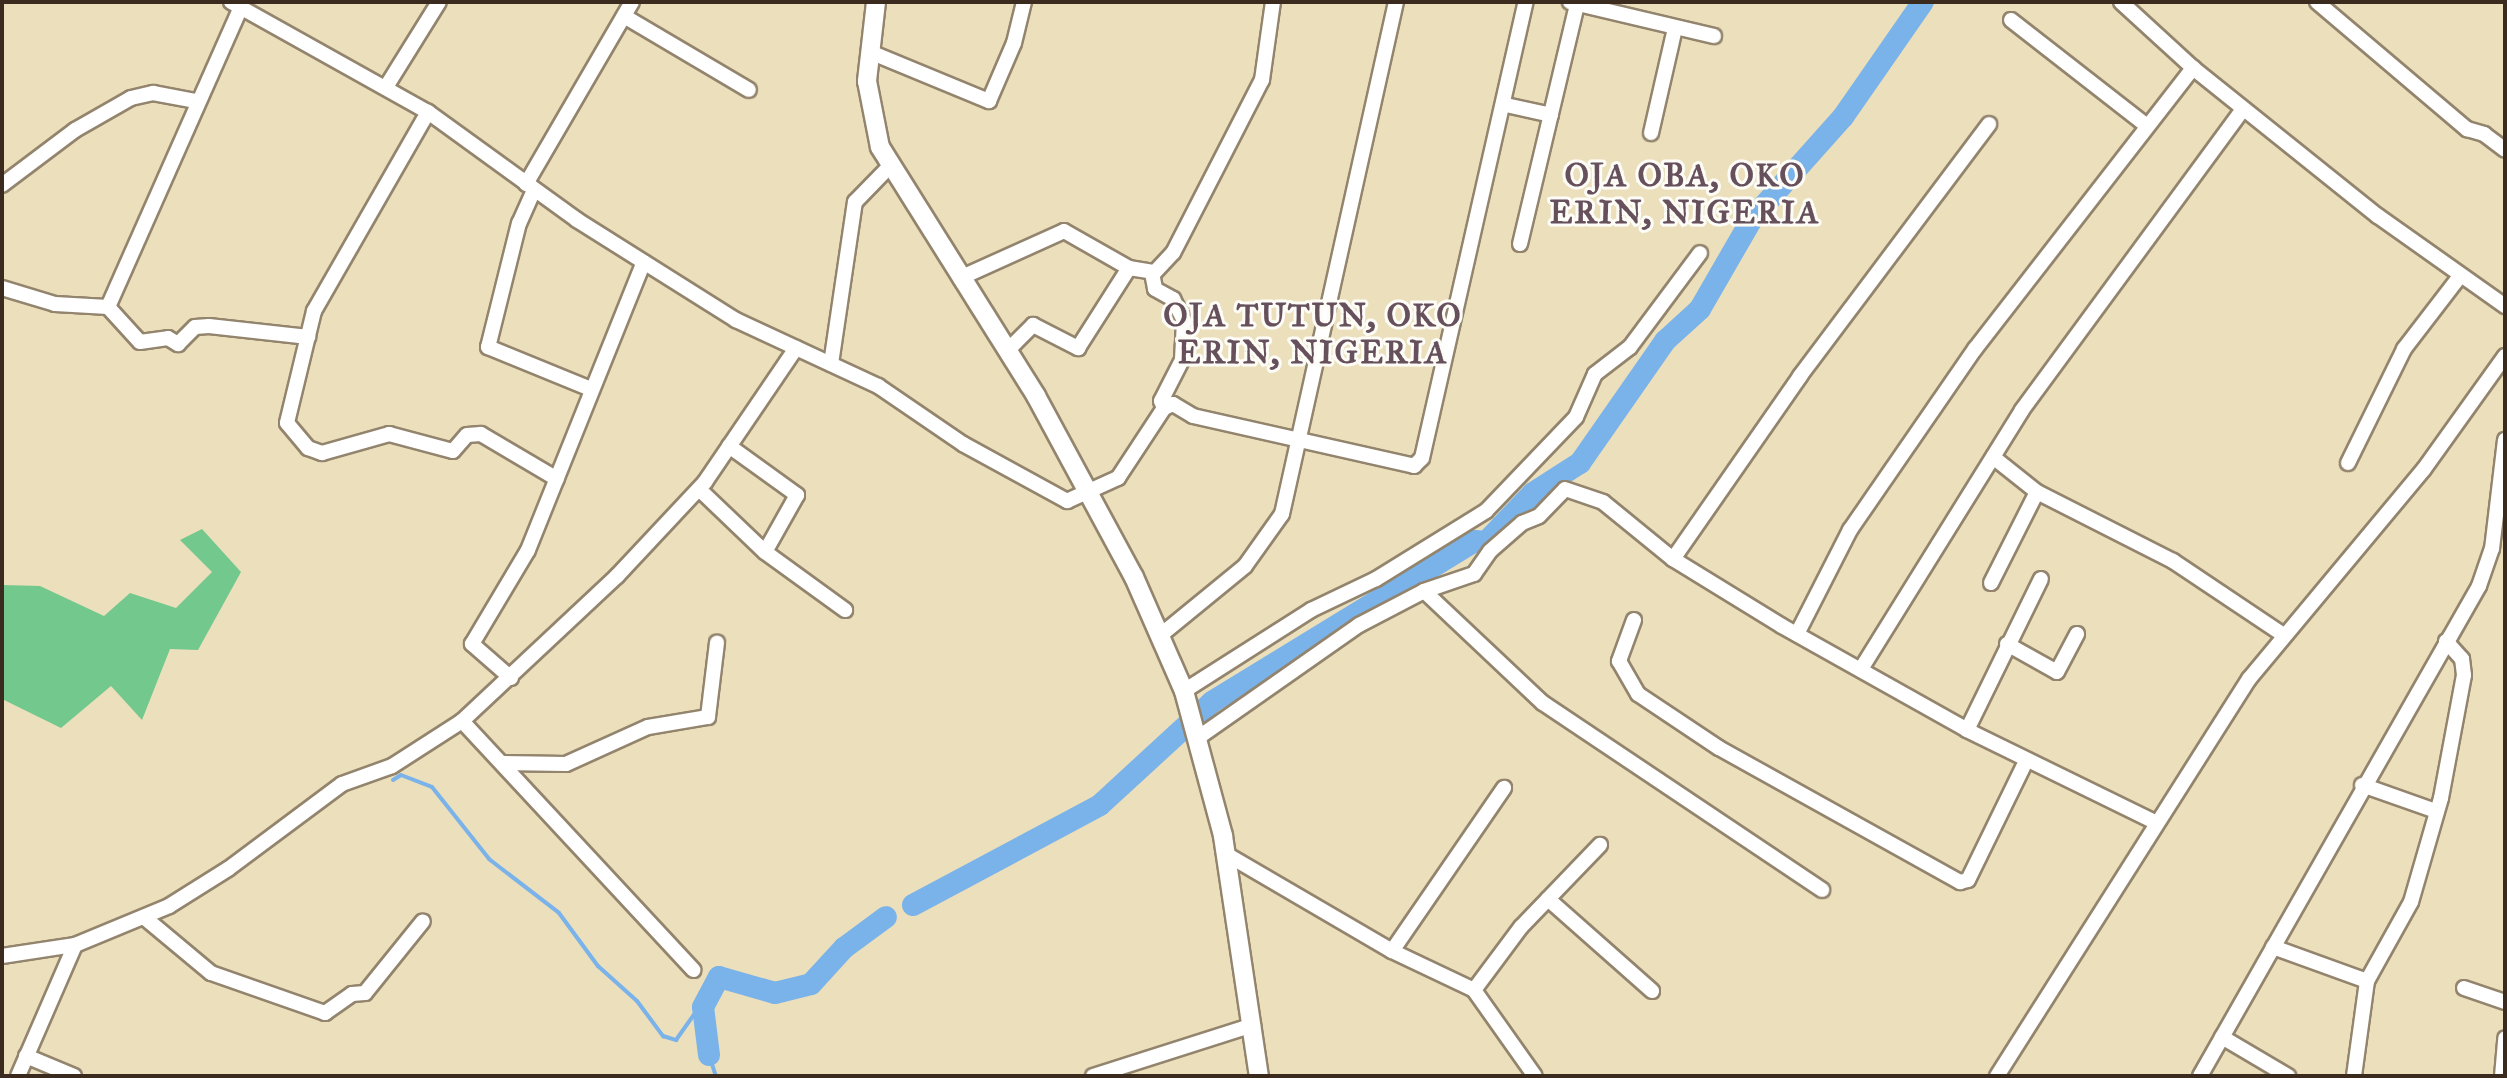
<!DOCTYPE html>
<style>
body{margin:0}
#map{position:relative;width:2507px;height:1078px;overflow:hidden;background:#ebdfbc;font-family:"IM FELL Great Primer",serif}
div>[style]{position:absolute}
.green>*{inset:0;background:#72c88d}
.stream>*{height:4px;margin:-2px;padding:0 2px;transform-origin:2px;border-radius:2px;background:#7ab2ea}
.river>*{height:22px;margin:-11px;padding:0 11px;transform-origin:11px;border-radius:11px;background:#7ab2ea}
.roads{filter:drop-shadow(2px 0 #93846d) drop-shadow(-2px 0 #93846d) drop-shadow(0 2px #93846d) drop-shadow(0 -2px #93846d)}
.minor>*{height:14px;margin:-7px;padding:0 7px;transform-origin:7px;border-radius:7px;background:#fff}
.major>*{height:18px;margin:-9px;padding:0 9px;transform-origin:9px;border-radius:9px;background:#fff}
span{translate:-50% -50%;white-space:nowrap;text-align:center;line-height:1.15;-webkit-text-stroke:6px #fdfcf7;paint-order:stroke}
.district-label{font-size:32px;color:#66505c;font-weight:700;letter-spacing:2px}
.frame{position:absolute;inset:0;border:4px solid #3b2a1e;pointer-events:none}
</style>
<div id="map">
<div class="green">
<div style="clip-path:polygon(202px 529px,241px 572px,198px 650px,170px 649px,142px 720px,111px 686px,61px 728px,2px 699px,2px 585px,40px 586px,104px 616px,130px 593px,176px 608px,212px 572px,180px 540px)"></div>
</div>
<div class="stream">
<div style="left:393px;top:780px;width:9px;rotate:-32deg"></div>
<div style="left:401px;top:775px;width:33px;rotate:21deg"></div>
<div style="left:432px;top:787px;width:92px;rotate:51.6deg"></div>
<div style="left:489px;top:859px;width:88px;rotate:37.6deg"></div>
<div style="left:559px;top:913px;width:66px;rotate:53.7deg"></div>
<div style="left:598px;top:966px;width:52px;rotate:41.9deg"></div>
<div style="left:637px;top:1001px;width:44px;rotate:53.4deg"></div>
<div style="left:663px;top:1036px;width:14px;rotate:17deg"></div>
<div style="left:676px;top:1040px;width:54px;rotate:-54.8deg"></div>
<div style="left:709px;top:1055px;width:22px;rotate:72deg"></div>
</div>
<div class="river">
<div style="left:913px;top:905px;width:212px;rotate:-28.1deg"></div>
<div style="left:1100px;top:805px;width:152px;rotate:-42.6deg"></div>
<div style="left:1212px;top:702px;width:308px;rotate:-31.5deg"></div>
<div style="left:1475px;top:541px;width:11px;rotate:5deg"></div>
<div style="left:1486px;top:542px;width:68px;rotate:-46.2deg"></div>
<div style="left:1533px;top:493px;width:56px;rotate:-32.6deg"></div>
<div style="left:1580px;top:463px;width:149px;rotate:-55.1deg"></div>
<div style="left:1665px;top:341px;width:47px;rotate:-42.4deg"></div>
<div style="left:1700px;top:309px;width:104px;rotate:-60deg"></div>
<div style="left:1752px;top:219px;width:137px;rotate:-48.3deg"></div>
<div style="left:1843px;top:117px;width:140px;rotate:-55.2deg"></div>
<div style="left:709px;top:1055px;width:48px;rotate:-97.1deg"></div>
<div style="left:703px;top:1007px;width:34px;rotate:-62deg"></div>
<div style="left:719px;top:977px;width:58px;rotate:15.9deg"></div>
<div style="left:775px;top:993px;width:37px;rotate:-14deg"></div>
<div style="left:811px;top:984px;width:49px;rotate:-47.5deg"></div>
<div style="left:844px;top:948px;width:52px;rotate:-36.4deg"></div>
</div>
<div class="roads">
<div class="minor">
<div style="left:231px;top:2px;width:226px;rotate:29.2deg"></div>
<div style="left:428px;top:112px;width:184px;rotate:35.9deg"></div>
<div style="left:577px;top:220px;width:188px;rotate:32.2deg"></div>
<div style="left:736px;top:320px;width:157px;rotate:24.9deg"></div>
<div style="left:878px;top:386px;width:103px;rotate:34.3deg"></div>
<div style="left:963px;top:444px;width:119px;rotate:28.7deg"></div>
<div style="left:1067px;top:501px;width:56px;rotate:-24.3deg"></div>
<div style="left:1118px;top:478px;width:84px;rotate:-56.7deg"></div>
<div style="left:1164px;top:408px;width:10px;rotate:-24deg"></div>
<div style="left:1173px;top:404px;width:23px;rotate:31deg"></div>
<div style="left:1193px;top:416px;width:227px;rotate:12.7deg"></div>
<div style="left:1414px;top:466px;width:11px;rotate:-45deg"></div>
<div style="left:1422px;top:458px;width:468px;rotate:-77.2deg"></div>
<div style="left:1570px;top:2px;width:148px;rotate:13.3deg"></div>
<div style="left:2121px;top:2px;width:98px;rotate:42.5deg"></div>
<div style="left:2193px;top:68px;width:237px;rotate:38.7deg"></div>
<div style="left:2378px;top:216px;width:156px;rotate:35.3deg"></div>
<div style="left:2317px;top:2px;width:197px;rotate:40.3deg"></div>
<div style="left:2467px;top:129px;width:18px;rotate:16deg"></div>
<div style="left:2484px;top:134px;width:26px;rotate:37deg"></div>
<div style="left:624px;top:16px;width:145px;rotate:30.6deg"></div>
<div style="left:2011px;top:20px;width:172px;rotate:37.9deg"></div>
<div style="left:870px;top:52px;width:129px;rotate:22.4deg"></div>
<div style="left:989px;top:101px;width:63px;rotate:-66.7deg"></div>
<div style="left:1014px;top:43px;width:42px;rotate:-76.3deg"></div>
<div style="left:386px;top:87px;width:100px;rotate:-58.1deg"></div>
<div style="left:1506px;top:105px;width:46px;rotate:12.5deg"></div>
<div style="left:428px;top:112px;width:229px;rotate:119.8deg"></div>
<div style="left:314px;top:311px;width:115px;rotate:103.6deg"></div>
<div style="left:287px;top:423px;width:33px;rotate:50deg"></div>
<div style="left:308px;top:448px;width:15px;rotate:20deg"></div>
<div style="left:322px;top:453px;width:70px;rotate:-15.8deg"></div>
<div style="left:389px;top:434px;width:66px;rotate:14.9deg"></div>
<div style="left:453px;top:451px;width:21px;rotate:-49deg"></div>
<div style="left:467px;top:435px;width:14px;rotate:-4deg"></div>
<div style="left:481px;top:434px;width:88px;rotate:30.6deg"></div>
<div style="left:1651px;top:133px;width:108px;rotate:-77.1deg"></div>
<div style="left:526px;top:184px;width:211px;rotate:-59.8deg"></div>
<div style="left:2px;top:185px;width:91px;rotate:-37deg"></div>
<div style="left:75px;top:130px;width:64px;rotate:-29.7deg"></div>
<div style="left:131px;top:98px;width:23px;rotate:-13deg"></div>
<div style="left:153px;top:93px;width:44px;rotate:10.5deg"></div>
<div style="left:534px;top:190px;width:36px;rotate:114deg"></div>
<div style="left:519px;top:223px;width:128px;rotate:104deg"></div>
<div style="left:488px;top:347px;width:111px;rotate:22.2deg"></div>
<div style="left:1520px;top:244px;width:247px;rotate:-76.6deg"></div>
<div style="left:1152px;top:273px;width:16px;rotate:79deg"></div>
<div style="left:1155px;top:289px;width:21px;rotate:29deg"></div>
<div style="left:1173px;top:299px;width:25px;rotate:63deg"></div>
<div style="left:1184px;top:321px;width:39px;rotate:93deg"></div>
<div style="left:1182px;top:360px;width:46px;rotate:117.1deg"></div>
<div style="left:1161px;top:401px;width:8px;rotate:67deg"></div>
<div style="left:960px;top:278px;width:114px;rotate:-24.3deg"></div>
<div style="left:1064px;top:231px;width:75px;rotate:29.6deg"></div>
<div style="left:1129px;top:268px;width:26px;rotate:9deg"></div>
<div style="left:1155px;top:272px;width:26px;rotate:-47deg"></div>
<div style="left:1173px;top:253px;width:195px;rotate:-62.8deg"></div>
<div style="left:1262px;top:80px;width:79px;rotate:-82deg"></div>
<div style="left:2px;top:288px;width:55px;rotate:16.8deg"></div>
<div style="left:55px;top:304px;width:53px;rotate:3.2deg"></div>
<div style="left:108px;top:307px;width:47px;rotate:47.6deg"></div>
<div style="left:140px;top:342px;width:28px;rotate:-8deg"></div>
<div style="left:168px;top:338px;width:12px;rotate:31deg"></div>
<div style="left:178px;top:344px;width:24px;rotate:-45deg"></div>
<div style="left:195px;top:327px;width:14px;rotate:-4deg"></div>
<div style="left:209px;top:326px;width:100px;rotate:6.3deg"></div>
<div style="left:108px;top:307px;width:326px;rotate:-66.1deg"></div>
<div style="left:1007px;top:351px;width:37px;rotate:-45deg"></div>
<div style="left:1033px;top:325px;width:51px;rotate:27.1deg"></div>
<div style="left:1078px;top:348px;width:95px;rotate:-57.5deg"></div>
<div style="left:831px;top:364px;width:164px;rotate:-81.6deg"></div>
<div style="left:855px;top:202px;width:50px;rotate:-45.8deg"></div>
<div style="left:729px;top:446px;width:84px;rotate:35.8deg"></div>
<div style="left:797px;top:495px;width:65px;rotate:119.3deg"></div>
<div style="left:1993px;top:457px;width:56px;rotate:38.5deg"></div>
<div style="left:2037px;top:492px;width:153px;rotate:26.9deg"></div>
<div style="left:2173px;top:561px;width:131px;rotate:33.8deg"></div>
<div style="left:2348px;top:463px;width:127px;rotate:-63.8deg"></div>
<div style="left:2404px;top:349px;width:92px;rotate:-52.5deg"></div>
<div style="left:699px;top:489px;width:91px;rotate:43.7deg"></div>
<div style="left:765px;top:552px;width:99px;rotate:35.9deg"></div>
<div style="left:1673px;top:559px;width:223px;rotate:-55.2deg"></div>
<div style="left:1800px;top:376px;width:315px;rotate:-53.1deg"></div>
<div style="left:1991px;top:583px;width:102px;rotate:-63.2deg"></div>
<div style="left:1424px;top:591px;width:163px;rotate:43.3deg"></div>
<div style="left:1543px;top:703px;width:336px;rotate:33.8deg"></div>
<div style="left:1634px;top:620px;width:44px;rotate:110.1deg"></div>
<div style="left:1619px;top:661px;width:38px;rotate:60deg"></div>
<div style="left:1638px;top:694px;width:97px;rotate:33.7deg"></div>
<div style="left:1719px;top:748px;width:276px;rotate:29.1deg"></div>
<div style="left:1960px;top:882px;width:8px;rotate:-14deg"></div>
<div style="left:1968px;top:880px;width:132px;rotate:-64deg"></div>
<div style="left:1162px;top:634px;width:107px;rotate:-39.3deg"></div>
<div style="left:1245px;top:566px;width:64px;rotate:-54.6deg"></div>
<div style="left:1282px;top:514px;width:525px;rotate:-77.45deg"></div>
<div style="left:1797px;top:634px;width:117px;rotate:-63deg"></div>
<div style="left:1850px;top:530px;width:220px;rotate:-55.4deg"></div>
<div style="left:1975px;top:349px;width:356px;rotate:-52.2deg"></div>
<div style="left:2007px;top:644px;width:57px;rotate:29.2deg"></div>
<div style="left:2057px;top:672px;width:43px;rotate:-62.2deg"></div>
<div style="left:1861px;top:669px;width:305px;rotate:-58.1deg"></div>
<div style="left:2022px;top:410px;width:373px;rotate:-53.7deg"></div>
<div style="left:511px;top:678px;width:52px;rotate:-138.9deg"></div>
<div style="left:472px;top:644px;width:109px;rotate:-59.2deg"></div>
<div style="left:528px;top:550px;width:310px;rotate:-68.1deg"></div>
<div style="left:1184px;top:691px;width:151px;rotate:-32.5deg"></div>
<div style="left:1311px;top:610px;width:72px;rotate:-25.5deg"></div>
<div style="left:1376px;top:579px;width:129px;rotate:-31.7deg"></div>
<div style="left:1486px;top:511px;width:130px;rotate:-46.2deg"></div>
<div style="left:1576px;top:417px;width:47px;rotate:-66.2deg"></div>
<div style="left:1595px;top:374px;width:44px;rotate:-37.6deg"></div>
<div style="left:1630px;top:347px;width:117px;rotate:-53.3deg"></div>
<div style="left:462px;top:721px;width:340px;rotate:47.1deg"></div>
<div style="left:1967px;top:730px;width:168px;rotate:-63.9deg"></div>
<div style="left:1199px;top:737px;width:195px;rotate:-35deg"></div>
<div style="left:1359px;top:625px;width:73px;rotate:-27.6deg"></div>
<div style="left:1424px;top:591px;width:53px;rotate:-18.8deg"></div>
<div style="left:1474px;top:574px;width:28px;rotate:-55deg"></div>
<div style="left:1490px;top:551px;width:43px;rotate:-41.2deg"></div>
<div style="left:1522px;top:523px;width:18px;rotate:-22deg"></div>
<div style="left:1539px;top:516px;width:37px;rotate:-46deg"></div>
<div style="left:1565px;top:489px;width:40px;rotate:18.9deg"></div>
<div style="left:1603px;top:502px;width:90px;rotate:39.2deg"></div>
<div style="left:1673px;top:559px;width:128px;rotate:31.6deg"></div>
<div style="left:1782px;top:626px;width:212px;rotate:29.3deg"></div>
<div style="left:1967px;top:730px;width:209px;rotate:26.1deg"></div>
<div style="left:502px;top:763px;width:64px;rotate:0.9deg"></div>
<div style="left:566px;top:764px;width:90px;rotate:-24.3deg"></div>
<div style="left:648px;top:727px;width:61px;rotate:-9.5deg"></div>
<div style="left:708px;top:717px;width:75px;rotate:-83.1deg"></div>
<div style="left:2362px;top:785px;width:78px;rotate:19.4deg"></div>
<div style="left:1226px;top:854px;width:192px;rotate:30.3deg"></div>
<div style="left:1392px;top:951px;width:91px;rotate:25.4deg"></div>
<div style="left:1474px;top:990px;width:105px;rotate:54.7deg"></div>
<div style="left:1548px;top:899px;width:139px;rotate:41.5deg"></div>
<div style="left:145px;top:918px;width:86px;rotate:39.8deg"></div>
<div style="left:211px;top:973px;width:121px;rotate:19.3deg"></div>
<div style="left:325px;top:1013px;width:33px;rotate:-35deg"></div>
<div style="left:352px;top:994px;width:13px;rotate:-4deg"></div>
<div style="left:365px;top:993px;width:92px;rotate:-51.1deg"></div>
<div style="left:2273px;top:947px;width:100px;rotate:19.9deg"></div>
<div style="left:1392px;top:951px;width:198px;rotate:-55.5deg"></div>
<div style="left:2px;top:956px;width:74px;rotate:-8.6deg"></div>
<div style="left:75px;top:945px;width:102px;rotate:-22.5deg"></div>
<div style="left:169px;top:906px;width:70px;rotate:-32.1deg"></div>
<div style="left:228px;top:869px;width:142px;rotate:-36.7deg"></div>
<div style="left:342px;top:784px;width:53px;rotate:-19.8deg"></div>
<div style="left:392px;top:766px;width:83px;rotate:-32.7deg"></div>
<div style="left:462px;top:721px;width:212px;rotate:-43.1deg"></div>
<div style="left:617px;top:576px;width:129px;rotate:-46.9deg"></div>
<div style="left:705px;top:482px;width:162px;rotate:-55.8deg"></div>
<div style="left:2464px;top:988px;width:43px;rotate:18.9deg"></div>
<div style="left:1474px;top:990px;width:79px;rotate:-53.3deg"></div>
<div style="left:1521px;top:927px;width:114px;rotate:-46.1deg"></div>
<div style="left:2222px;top:1037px;width:77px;rotate:30.6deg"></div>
<div style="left:26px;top:1056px;width:52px;rotate:22.6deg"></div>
<div style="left:18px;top:1076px;width:143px;rotate:-66.5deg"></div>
<div style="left:1093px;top:1076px;width:168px;rotate:-17.7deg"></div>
<div style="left:1997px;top:1076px;width:470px;rotate:-57.6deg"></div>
<div style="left:2249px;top:679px;width:273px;rotate:-50.2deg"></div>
<div style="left:2424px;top:469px;width:139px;rotate:-54.4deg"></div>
<div style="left:2200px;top:1076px;width:564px;rotate:-60.34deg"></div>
<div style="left:2479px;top:586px;width:39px;rotate:-71deg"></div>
<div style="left:2492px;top:549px;width:110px;rotate:-83.2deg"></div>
<div style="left:2354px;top:1076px;width:96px;rotate:-82.2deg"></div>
<div style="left:2367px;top:981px;width:90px;rotate:-60.9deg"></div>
<div style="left:2411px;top:902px;width:108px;rotate:-73.9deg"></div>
<div style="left:2441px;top:798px;width:125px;rotate:-79.4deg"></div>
<div style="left:2464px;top:675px;width:16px;rotate:-97deg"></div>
<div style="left:2462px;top:659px;width:24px;rotate:-132deg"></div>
<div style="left:2502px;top:1076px;width:38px;rotate:-85deg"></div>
</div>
<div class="major">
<div style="left:876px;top:2px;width:80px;rotate:96.5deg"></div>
<div style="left:867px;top:81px;width:67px;rotate:78.9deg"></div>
<div style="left:880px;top:147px;width:294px;rotate:57.9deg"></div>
<div style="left:1036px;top:396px;width:206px;rotate:61.6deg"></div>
<div style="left:1134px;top:577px;width:124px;rotate:66.3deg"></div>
<div style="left:1184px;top:691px;width:150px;rotate:74.9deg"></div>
<div style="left:1223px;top:836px;width:243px;rotate:81.5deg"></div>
</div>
</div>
<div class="district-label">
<span style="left:1685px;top:195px">OJA OBA, OKO<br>ERIN, NIGERIA</span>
<span style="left:1313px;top:335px">OJA TUTUN, OKO<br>ERIN, NIGERIA</span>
</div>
<div class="frame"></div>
</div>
